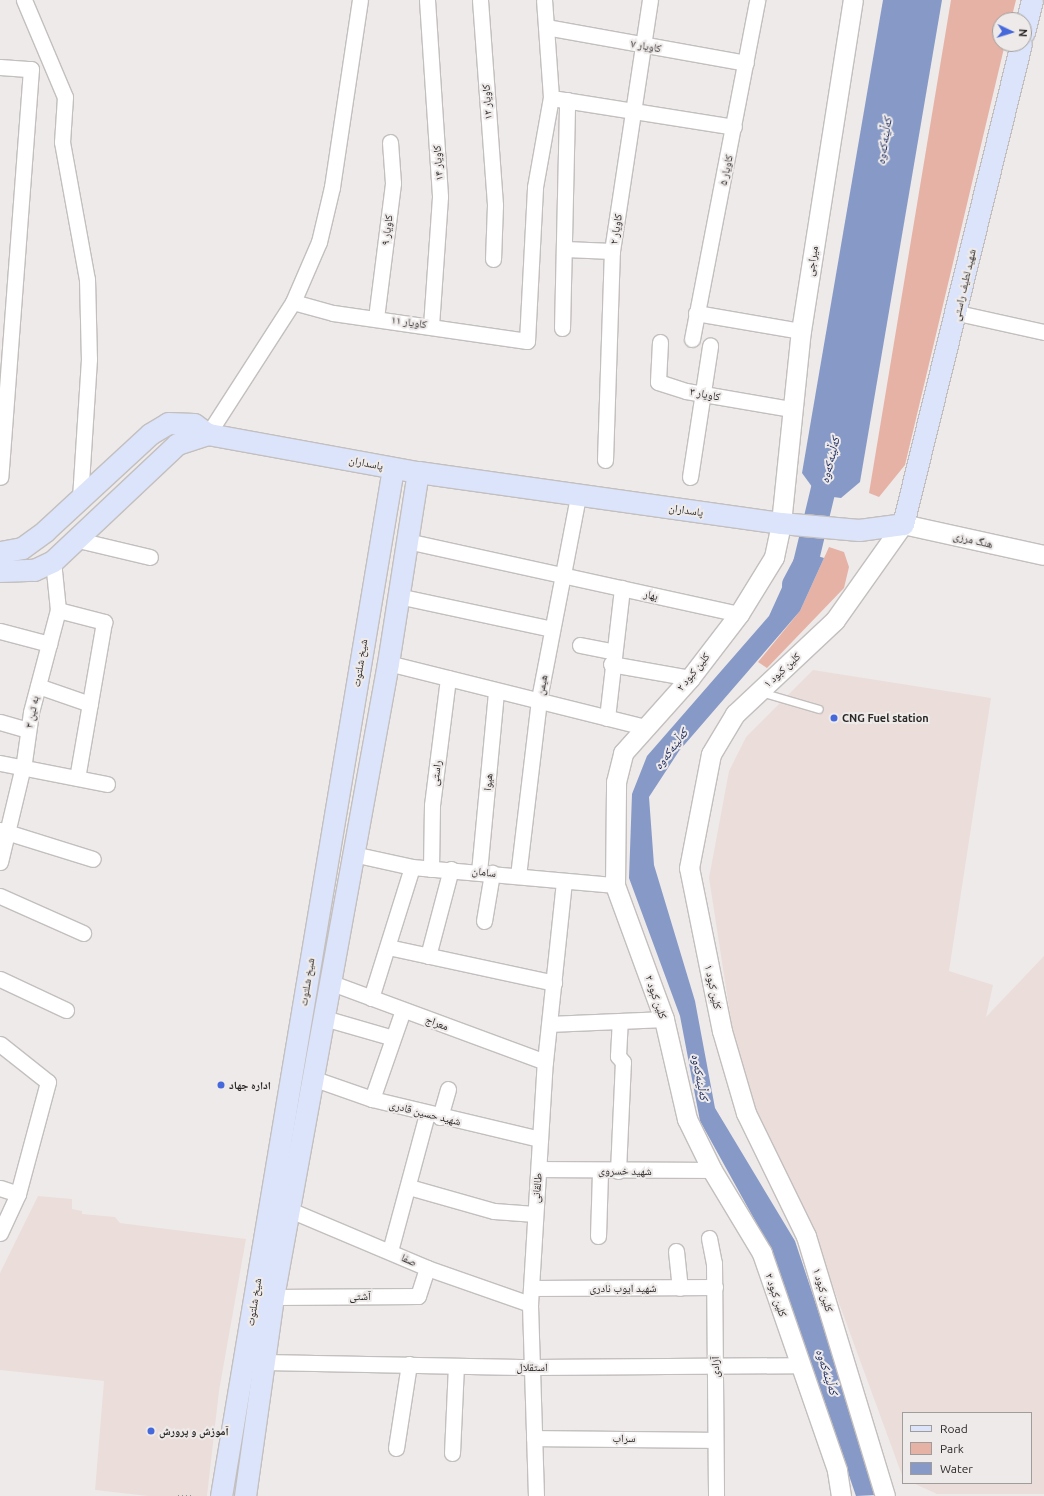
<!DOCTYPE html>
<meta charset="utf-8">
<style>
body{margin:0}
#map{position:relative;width:1044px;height:1496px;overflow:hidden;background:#eeeae9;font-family:Ubuntu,"Noto Naskh Arabic",sans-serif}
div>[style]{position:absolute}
.built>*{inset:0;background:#ebdeda}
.green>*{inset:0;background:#e6b2a5}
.water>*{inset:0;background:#879ac7}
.river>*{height:25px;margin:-12.5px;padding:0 12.5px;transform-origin:12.5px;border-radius:12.5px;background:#879ac7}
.path>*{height:2.5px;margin-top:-1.25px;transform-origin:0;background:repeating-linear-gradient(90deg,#969392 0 1px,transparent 0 4px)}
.roads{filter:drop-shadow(1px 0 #c3bfbe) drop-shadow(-1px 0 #c3bfbe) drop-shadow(0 1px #c3bfbe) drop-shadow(0 -1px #c3bfbe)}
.service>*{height:7px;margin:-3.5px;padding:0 3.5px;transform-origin:3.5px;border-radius:3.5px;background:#fff}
.minor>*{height:15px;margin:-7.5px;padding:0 7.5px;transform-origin:7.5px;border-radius:7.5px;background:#fff}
.tertiary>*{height:19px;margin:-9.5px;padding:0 9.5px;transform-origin:9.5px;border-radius:9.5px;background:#fff}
.secondary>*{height:21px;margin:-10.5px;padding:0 10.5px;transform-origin:10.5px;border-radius:10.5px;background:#dbe4fa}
.dots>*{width:11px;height:11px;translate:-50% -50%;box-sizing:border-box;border:2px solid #eeeae9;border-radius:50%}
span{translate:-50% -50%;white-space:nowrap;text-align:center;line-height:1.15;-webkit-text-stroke:4px #eeeae9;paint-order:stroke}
.street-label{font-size:11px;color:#2a2827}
.poi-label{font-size:11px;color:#2a2827;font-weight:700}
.left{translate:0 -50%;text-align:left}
.water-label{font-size:12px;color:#13235a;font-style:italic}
.legend{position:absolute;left:902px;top:1412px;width:130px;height:72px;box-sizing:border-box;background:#eeeae9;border:1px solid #a09c9b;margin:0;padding:5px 7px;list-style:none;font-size:12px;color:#2a2827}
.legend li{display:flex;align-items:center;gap:8px;height:20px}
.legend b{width:20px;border:1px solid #a09c9b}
.north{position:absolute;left:992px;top:12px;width:40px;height:40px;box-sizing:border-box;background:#eeeae9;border:1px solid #a09c9b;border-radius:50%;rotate:94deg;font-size:11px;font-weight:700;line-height:16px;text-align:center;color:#2a2827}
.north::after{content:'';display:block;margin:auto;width:14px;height:18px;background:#4568db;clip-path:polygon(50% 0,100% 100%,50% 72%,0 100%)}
</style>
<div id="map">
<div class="built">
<div style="clip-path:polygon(813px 670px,991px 698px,949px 971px,993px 985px,986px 1017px,1044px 956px,1044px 1494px,937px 1494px,913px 1483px,1031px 1483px,1031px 1413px,903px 1413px,903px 1478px,809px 1221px,757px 1119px,733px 1033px,709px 878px,729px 771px,746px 737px)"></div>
<div style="clip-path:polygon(38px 1196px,72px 1199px,72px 1209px,82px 1211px,82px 1214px,115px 1217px,120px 1223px,246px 1239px,219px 1391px,207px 1496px,148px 1496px,95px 1490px,104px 1381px,0 1370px,0 1273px)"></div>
</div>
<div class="green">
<div style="clip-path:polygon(951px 0,1016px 0,1011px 20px,1000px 20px,1000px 44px,1005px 44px,905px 465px,879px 497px,869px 493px)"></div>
<div style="clip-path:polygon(829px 547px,844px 552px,849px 567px,844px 588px,767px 668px,758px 662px,800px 611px)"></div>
</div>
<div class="water">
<div style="clip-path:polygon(883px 0,942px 0,860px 482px,841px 498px,818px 495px,802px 473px)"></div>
<div style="clip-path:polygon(799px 550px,824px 558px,800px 611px,679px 751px,649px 797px,654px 865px,695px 1001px,715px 1108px,795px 1241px,876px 1485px,876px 1495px,856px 1496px,773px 1253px,700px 1121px,680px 1016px,629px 878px,632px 794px,647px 756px,769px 616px)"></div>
</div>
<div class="river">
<div style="left:794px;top:584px;width:24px;rotate:-62deg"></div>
<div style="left:805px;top:563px;width:103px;rotate:-76.5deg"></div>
</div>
<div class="path">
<div style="left:178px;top:1496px;width:13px"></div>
</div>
<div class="roads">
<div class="service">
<div style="left:761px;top:692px;width:60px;rotate:16.3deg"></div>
</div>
<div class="minor">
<div style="left:24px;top:0;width:105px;rotate:67.1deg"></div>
<div style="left:65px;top:97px;width:45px;rotate:93.8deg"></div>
<div style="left:62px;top:142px;width:139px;rotate:79.7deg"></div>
<div style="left:87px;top:279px;width:80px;rotate:88.6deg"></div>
<div style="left:89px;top:359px;width:141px;rotate:93.7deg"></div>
<div style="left:427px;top:0;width:197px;rotate:86.2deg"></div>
<div style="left:440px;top:197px;width:128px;rotate:94deg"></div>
<div style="left:480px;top:0;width:206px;rotate:85.8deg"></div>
<div style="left:495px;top:205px;width:54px;rotate:92.1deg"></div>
<div style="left:546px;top:27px;width:203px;rotate:10.2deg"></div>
<div style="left:0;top:67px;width:31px;rotate:4deg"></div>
<div style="left:31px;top:69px;width:409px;rotate:94.3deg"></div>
<div style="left:558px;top:99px;width:178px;rotate:9deg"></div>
<div style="left:565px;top:249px;width:47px;rotate:2.4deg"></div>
<div style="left:293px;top:302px;width:41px;rotate:15.4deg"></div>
<div style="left:333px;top:313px;width:196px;rotate:8.2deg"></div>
<div style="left:527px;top:341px;width:154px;rotate:-87deg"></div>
<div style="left:535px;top:187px;width:91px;rotate:-79.9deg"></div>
<div style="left:551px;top:97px;width:97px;rotate:-94.1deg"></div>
<div style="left:696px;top:313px;width:107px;rotate:9.7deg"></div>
<div style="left:958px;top:313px;width:88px;rotate:12.5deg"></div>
<div style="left:376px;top:318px;width:136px;rotate:-82.8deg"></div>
<div style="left:393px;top:183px;width:41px;rotate:-94.2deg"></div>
<div style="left:562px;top:328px;width:228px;rotate:-88.7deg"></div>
<div style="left:692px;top:339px;width:345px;rotate:-79.1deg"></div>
<div style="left:660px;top:342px;width:40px;rotate:92.9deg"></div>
<div style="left:658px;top:382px;width:29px;rotate:18deg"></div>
<div style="left:686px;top:391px;width:107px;rotate:9.7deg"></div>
<div style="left:208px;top:434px;width:157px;rotate:-57.2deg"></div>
<div style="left:293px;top:302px;width:65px;rotate:-66.6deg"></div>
<div style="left:319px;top:242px;width:57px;rotate:-76.7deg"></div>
<div style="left:332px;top:187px;width:189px;rotate:-81.5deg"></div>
<div style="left:605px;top:460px;width:209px;rotate:-88.1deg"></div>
<div style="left:612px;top:251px;width:254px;rotate:-81.4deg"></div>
<div style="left:690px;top:477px;width:133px;rotate:-81.3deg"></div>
<div style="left:74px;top:539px;width:78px;rotate:13.3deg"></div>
<div style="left:407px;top:541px;width:340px;rotate:12.4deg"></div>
<div style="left:398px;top:596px;width:157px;rotate:12.1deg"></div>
<div style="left:58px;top:610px;width:48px;rotate:14.6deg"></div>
<div style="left:104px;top:622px;width:158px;rotate:99.8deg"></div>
<div style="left:0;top:631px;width:51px;rotate:14.9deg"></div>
<div style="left:580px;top:645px;width:33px;rotate:11deg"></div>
<div style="left:388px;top:663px;width:264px;rotate:14deg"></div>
<div style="left:611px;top:664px;width:80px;rotate:10deg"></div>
<div style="left:38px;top:686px;width:55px;rotate:19.1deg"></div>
<div style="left:607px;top:718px;width:131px;rotate:-83.4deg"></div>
<div style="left:0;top:722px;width:29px;rotate:16deg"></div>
<div style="left:0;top:763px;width:109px;rotate:11.1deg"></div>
<div style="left:0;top:830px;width:97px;rotate:17.3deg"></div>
<div style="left:353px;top:854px;width:60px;rotate:12.4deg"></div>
<div style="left:412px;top:867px;width:204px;rotate:5.1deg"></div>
<div style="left:0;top:862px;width:103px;rotate:-76.5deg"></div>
<div style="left:24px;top:762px;width:50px;rotate:-82deg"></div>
<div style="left:31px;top:712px;width:106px;rotate:-75.2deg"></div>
<div style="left:58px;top:610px;width:49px;rotate:-95.8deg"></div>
<div style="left:431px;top:869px;width:64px;rotate:-89.1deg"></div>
<div style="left:432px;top:805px;width:128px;rotate:-82.8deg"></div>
<div style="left:479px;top:872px;width:182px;rotate:-84.6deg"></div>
<div style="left:518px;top:876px;width:178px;rotate:-83.2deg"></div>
<div style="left:539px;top:699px;width:207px;rotate:-79.1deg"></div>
<div style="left:0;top:896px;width:91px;rotate:24deg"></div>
<div style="left:484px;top:921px;width:49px;rotate:-80.5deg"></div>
<div style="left:388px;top:947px;width:170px;rotate:12.2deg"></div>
<div style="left:428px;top:956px;width:90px;rotate:-75.2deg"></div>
<div style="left:0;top:979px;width:73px;rotate:25.2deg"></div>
<div style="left:329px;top:982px;width:230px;rotate:20.3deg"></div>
<div style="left:371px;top:998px;width:137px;rotate:-72.6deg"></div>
<div style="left:324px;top:1018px;width:69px;rotate:16.1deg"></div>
<div style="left:550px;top:1024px;width:114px;rotate:-2.5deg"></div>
<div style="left:0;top:1044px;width:61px;rotate:38.4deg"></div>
<div style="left:48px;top:1082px;width:116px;rotate:105deg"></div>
<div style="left:18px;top:1194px;width:43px;rotate:114.8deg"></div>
<div style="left:312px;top:1078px;width:64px;rotate:19.3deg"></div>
<div style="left:372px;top:1099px;width:173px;rotate:13.4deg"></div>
<div style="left:372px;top:1099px;width:94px;rotate:-70.8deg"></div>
<div style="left:440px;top:1117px;width:29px;rotate:-74deg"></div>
<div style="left:539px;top:1169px;width:173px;rotate:0.3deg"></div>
<div style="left:618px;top:1171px;width:109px;rotate:-87.4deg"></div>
<div style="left:623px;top:1062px;width:8px;rotate:-130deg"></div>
<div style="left:618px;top:1056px;width:35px;rotate:-87deg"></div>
<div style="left:409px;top:1187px;width:88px;rotate:15.8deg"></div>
<div style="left:494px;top:1211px;width:41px;rotate:4.2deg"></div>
<div style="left:0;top:1188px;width:19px;rotate:18deg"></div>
<div style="left:290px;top:1210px;width:149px;rotate:22.9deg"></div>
<div style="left:427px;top:1268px;width:109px;rotate:19.3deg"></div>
<div style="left:598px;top:1236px;width:65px;rotate:-88.2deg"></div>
<div style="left:709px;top:1238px;width:25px;rotate:79deg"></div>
<div style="left:714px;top:1263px;width:233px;rotate:89.5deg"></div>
<div style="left:390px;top:1251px;width:142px;rotate:-74.9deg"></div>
<div style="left:676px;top:1251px;width:37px;rotate:84deg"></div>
<div style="left:532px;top:1288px;width:183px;rotate:-0.3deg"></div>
<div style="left:273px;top:1297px;width:145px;rotate:-0.4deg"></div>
<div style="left:418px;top:1296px;width:29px;rotate:-72deg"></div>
<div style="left:264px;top:1362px;width:269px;rotate:1.1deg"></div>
<div style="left:533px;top:1367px;width:267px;rotate:-0.4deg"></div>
<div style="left:534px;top:1438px;width:180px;rotate:0.6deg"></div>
<div style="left:396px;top:1448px;width:85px;rotate:-81.2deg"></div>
<div style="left:452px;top:1453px;width:87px;rotate:-87.4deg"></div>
<div style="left:536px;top:1496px;width:192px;rotate:-91.8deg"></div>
<div style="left:530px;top:1304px;width:242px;rotate:-86.5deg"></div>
<div style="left:545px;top:1062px;width:181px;rotate:-84deg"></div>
</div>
<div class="tertiary">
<div style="left:841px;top:1496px;width:26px;rotate:-99deg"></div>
<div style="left:837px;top:1470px;width:230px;rotate:-109.1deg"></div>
<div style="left:762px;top:1253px;width:97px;rotate:-121.1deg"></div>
<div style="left:712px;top:1170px;width:57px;rotate:-116.1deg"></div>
<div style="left:687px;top:1119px;width:103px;rotate:-103deg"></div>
<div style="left:664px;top:1019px;width:143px;rotate:-110.1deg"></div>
<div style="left:615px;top:885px;width:103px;rotate:-89.4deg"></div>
<div style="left:616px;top:782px;width:30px;rotate:-76deg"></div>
<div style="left:623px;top:753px;width:101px;rotate:-48.2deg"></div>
<div style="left:690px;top:678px;width:81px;rotate:-52.6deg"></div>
<div style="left:739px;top:614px;width:67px;rotate:-58.4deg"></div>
<div style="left:774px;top:557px;width:35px;rotate:-78deg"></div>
<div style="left:781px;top:523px;width:193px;rotate:-84.1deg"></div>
<div style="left:801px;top:331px;width:335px;rotate:-81.1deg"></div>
<div style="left:885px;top:1496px;width:272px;rotate:-106.9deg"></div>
<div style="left:806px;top:1236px;width:137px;rotate:-116deg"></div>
<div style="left:746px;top:1113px;width:85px;rotate:-106.3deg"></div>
<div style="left:722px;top:1031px;width:166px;rotate:-101.4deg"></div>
<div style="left:689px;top:868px;width:116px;rotate:-79.1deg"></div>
<div style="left:711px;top:754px;width:47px;rotate:-59deg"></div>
<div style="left:735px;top:714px;width:137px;rotate:-43.2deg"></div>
<div style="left:835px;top:620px;width:118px;rotate:-54.7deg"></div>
<div style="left:903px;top:524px;width:144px;rotate:12.4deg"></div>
</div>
<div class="secondary">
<div style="left:1024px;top:32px;width:33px;rotate:-76deg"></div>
<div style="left:0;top:552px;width:22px;rotate:-10deg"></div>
<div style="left:22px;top:548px;width:29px;rotate:-36deg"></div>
<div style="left:45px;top:531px;width:143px;rotate:-42.7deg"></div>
<div style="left:150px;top:434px;width:21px;rotate:-31deg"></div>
<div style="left:168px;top:423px;width:26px;rotate:2deg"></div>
<div style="left:194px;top:424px;width:17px;rotate:36deg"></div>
<div style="left:0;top:571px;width:34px;rotate:-2deg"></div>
<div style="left:34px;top:570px;width:21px;rotate:-25deg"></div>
<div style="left:53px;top:561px;width:170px;rotate:-43.3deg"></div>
<div style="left:177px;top:444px;width:33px;rotate:-18deg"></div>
<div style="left:208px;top:434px;width:213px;rotate:10.3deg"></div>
<div style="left:418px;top:472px;width:367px;rotate:8deg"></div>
<div style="left:781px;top:523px;width:78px;rotate:5.1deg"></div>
<div style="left:859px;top:530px;width:44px;rotate:-7.8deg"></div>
<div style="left:903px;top:524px;width:494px;rotate:-76.2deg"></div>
<div style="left:221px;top:1496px;width:1042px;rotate:-80.5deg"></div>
<div style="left:245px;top:1496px;width:201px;rotate:-82deg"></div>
<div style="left:273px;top:1297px;width:644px;rotate:-79.72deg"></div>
<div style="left:388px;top:663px;width:193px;rotate:-81.1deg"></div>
</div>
</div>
<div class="dots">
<div style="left:834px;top:718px;background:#4568db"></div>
<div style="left:221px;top:1085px;background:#4568db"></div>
<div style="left:151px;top:1431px;background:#4568db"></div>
</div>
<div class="street-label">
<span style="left:646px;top:46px;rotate:10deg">کاویار ۷</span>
<span style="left:487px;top:102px;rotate:-94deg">کاویار ۱۲</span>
<span style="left:438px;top:163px;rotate:-94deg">کاویار ۱۴</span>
<span style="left:726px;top:170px;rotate:-78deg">کاویار ۵</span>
<span style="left:616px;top:229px;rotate:-81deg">کاویار ۲</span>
<span style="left:387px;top:230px;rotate:-83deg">کاویار ۹</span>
<span style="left:812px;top:261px;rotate:-81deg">میراجی</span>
<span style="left:964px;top:285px;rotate:-77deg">شهید لطیف راستی</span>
<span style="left:409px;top:322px;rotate:8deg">کاویار ۱۱</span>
<span style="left:705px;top:394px;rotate:11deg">کاویار ۳</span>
<span style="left:366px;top:463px;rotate:11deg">پاسداران</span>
<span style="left:686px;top:510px;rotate:8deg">پاسداران</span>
<span style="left:973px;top:540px;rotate:13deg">هنگ مرزی</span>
<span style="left:651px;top:595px;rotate:13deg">بهار</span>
<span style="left:360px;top:663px;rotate:-81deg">شیخ شلتوت</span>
<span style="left:782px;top:670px;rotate:-43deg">کلین کبود ۱</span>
<span style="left:693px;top:672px;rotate:-51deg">کلین کبود ۲</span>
<span style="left:542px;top:685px;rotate:-80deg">هیمن</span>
<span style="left:32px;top:712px;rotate:-79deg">به تین ۳</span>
<span style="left:436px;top:773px;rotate:-83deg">راستی</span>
<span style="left:488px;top:782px;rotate:-85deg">هیوا</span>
<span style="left:484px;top:872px;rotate:7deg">سامان</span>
<span style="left:307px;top:982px;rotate:-81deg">شیخ شلتوت</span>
<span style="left:713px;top:987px;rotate:78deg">کلین کبود ۱</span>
<span style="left:656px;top:997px;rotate:71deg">کلین کبود ۲</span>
<span style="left:437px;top:1023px;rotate:20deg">معراج</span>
<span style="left:425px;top:1113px;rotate:14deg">شهید حسین قادری</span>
<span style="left:625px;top:1171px;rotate:1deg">شهید خسروی</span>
<span style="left:537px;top:1188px;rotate:-85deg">طالقانی</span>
<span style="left:409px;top:1260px;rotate:24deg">صفا</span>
<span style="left:623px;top:1288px">شهید ایوب نادری</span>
<span style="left:823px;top:1290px;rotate:73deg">کلین کبود ۱</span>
<span style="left:776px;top:1295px;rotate:71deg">کلین کبود ۲</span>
<span style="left:360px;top:1296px">آشتی</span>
<span style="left:254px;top:1302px;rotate:-81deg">شیخ شلتوت</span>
<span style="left:532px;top:1367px">استقلال</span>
<span style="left:715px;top:1367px;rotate:-90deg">آزادی</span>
<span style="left:624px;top:1438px">سراب</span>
</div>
<div class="poi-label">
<span class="left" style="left:842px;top:718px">CNG Fuel station</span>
<span class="left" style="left:229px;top:1085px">اداره جهاد</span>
<span class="left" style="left:159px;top:1431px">آموزش و پرورش</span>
</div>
<div class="water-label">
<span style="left:884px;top:141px;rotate:-81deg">کەڵینەکەوە</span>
<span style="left:830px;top:460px;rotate:-76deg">کەڵینەکەوە</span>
<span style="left:671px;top:749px;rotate:-53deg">کەڵینەکەوە</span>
<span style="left:700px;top:1077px;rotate:79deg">کەڵینەکەوە</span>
<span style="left:827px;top:1372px;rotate:72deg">کەڵینەکەوە</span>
</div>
<ul class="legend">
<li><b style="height:5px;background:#dbe4fa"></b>Road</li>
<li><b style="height:11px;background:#e6b2a5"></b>Park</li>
<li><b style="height:11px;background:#879ac7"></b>Water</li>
</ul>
<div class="north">N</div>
</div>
